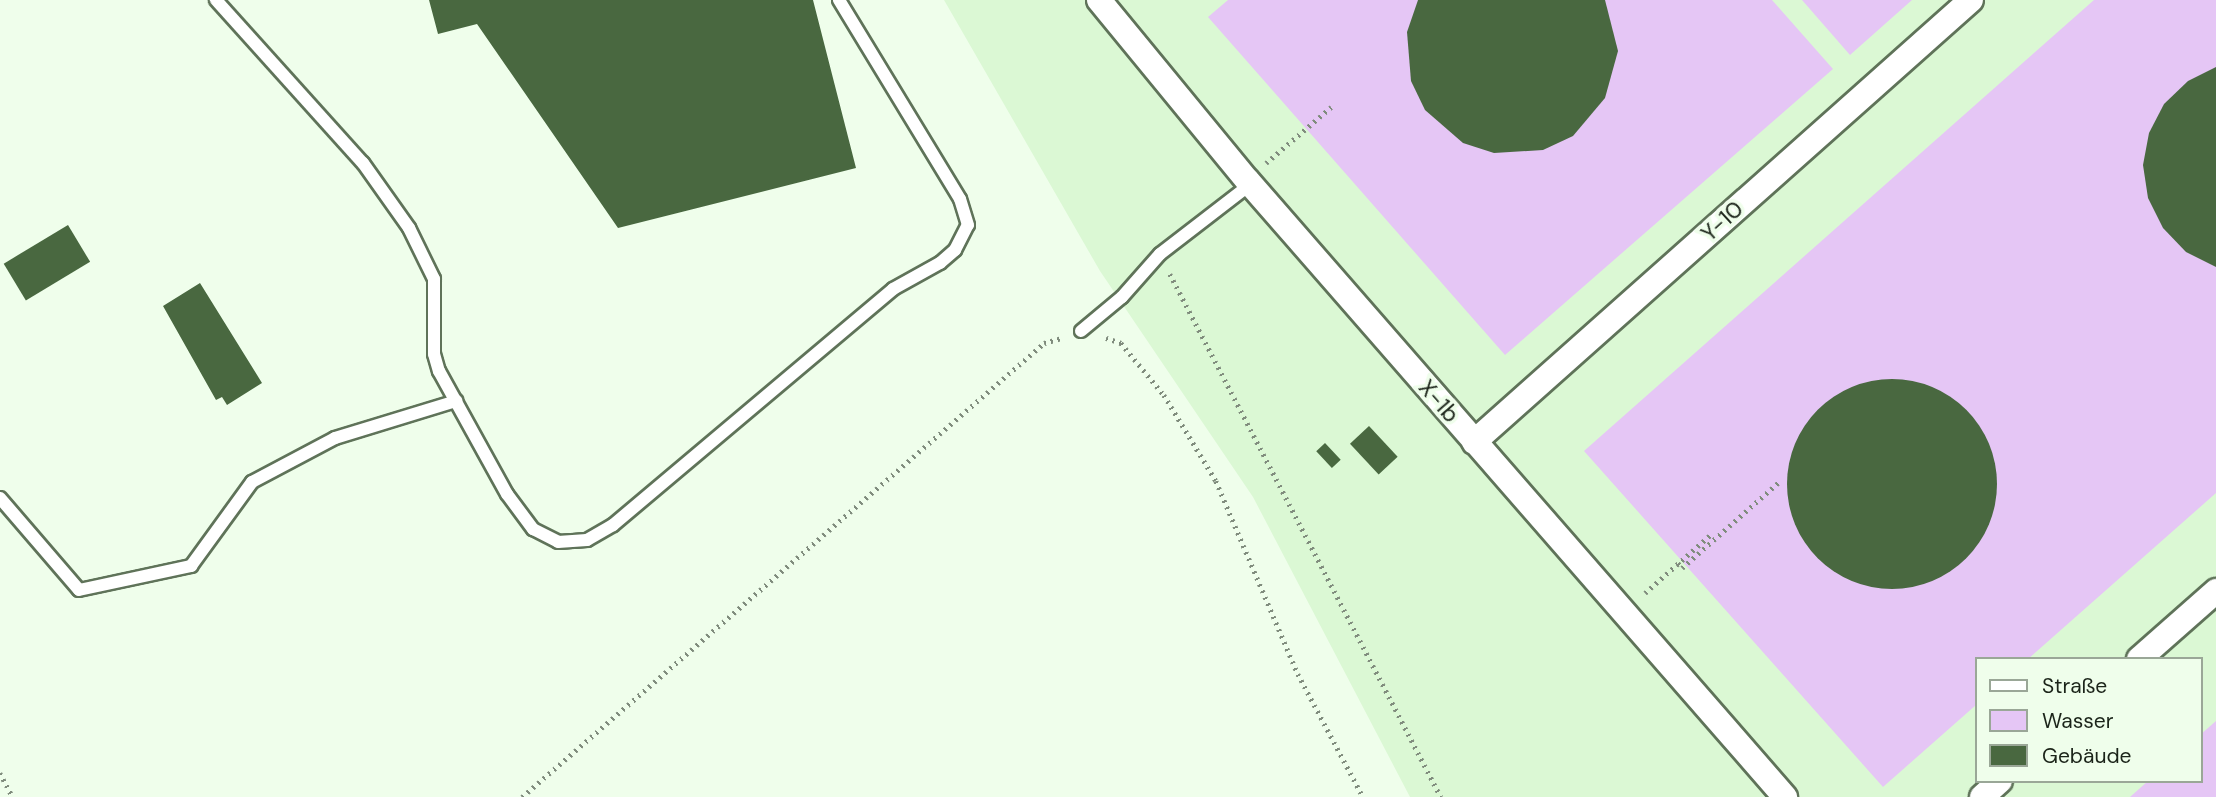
<!DOCTYPE html>
<meta charset="utf-8">
<style>
body{margin:0}
#map{position:relative;width:2216px;height:797px;overflow:hidden;background:#effeeb;font-family:"DM Sans",sans-serif}
div>[style]{position:absolute}
.built>*{inset:0;background:#dbf8d4}
.water>*{inset:0;background:#e5c6f5}
.building>*{inset:0;background:#496840;transform-origin:0 0}
.round{border-radius:50%}
.path>*{height:4.5px;margin-top:-2.25px;transform-origin:0;background:repeating-linear-gradient(90deg,#808c7d 0 2px,transparent 0 7px)}
.roads{filter:drop-shadow(2px 0 #5f7359) drop-shadow(-2px 0 #5f7359) drop-shadow(0 2px #5f7359) drop-shadow(0 -2px #5f7359)}
.service>*{height:12px;margin:-6px;padding:0 6px;transform-origin:6px;border-radius:6px;background:#fff}
.minor>*{height:24px;margin:-12px;padding:0 12px;transform-origin:12px;border-radius:12px;background:#fff}
span{translate:-50% -50%;white-space:nowrap;text-align:center;line-height:1.15;-webkit-text-stroke:7px #effeeb;paint-order:stroke}
.street-label{font-size:23px;color:#1b2419}
.legend{position:absolute;left:1975px;top:657px;width:228px;height:126px;box-sizing:border-box;background:#effeeb;border:2px solid #9aa797;margin:0;padding:9px 12px;list-style:none;font-size:21px;color:#1b2419}
.legend li{display:flex;align-items:center;gap:14px;height:35px}
.legend b{width:35px;border:2px solid #9aa797}
</style>
<div id="map">
<div class="built">
<div style="clip-path:polygon(evenodd,944px 0,2216px 0,2216px 797px,1410px 797px,1253px 497px,1100px 271px,944px 0,1976px 659px,2200px 659px,2200px 781px,1976px 781px,1976px 659px)"></div>
</div>
<div class="water">
<div style="clip-path:polygon(1228px 0,1772px 0,1833px 69px,1505px 355px,1208px 17px)"></div>
<div style="clip-path:polygon(1802px 0,1912px 0,1850px 55px)"></div>
<div style="clip-path:polygon(2094px 0,2216px 0,2216px 493px,2028px 659px,1976px 659px,1976px 705px,1883px 787px,1584px 451px)"></div>
<div style="clip-path:polygon(2216px 721px,2216px 797px,2130px 797px,2148px 781px,2200px 781px,2200px 735px)"></div>
</div>
<div class="building">
<div style="clip-path:polygon(429px 0,813px 0,856px 168px,618px 228px,477px 24px,438px 34px)"></div>
<div style="clip-path:polygon(1418px 0,1605px 0,1618px 51px,1605px 98px,1573px 136px,1543px 150px,1494px 153px,1463px 143px,1425px 110px,1411px 81px,1407px 32px)"></div>
<div style="clip-path:polygon(2216px 67px,2216px 267px,2186px 252px,2163px 228px,2148px 198px,2143px 165px,2149px 133px,2164px 104px,2188px 81px)"></div>
<div style="left:68px;top:225px;width:43px;height:75px;rotate:59deg"></div>
<div style="clip-path:polygon(200px 283px,262px 383px,227px 405px,222px 397px,216px 400px,163px 306px)"></div>
<div class="round" style="left:1787px;top:379px;width:210px;height:210px"></div>
<div style="left:1369px;top:426px;width:42px;height:26px;rotate:47deg"></div>
<div style="left:1325px;top:443px;width:23px;height:12px;rotate:47deg"></div>
</div>
<div class="path">
<div style="left:1266px;top:163px;width:86px;rotate:-40.7deg"></div>
<div style="left:1170px;top:274px;width:589px;rotate:62.61deg"></div>
<div style="left:1106px;top:338px;width:16px;rotate:18deg"></div>
<div style="left:1121px;top:343px;width:67px;rotate:50.4deg"></div>
<div style="left:1164px;top:395px;width:100px;rotate:58.8deg"></div>
<div style="left:1216px;top:481px;width:210px;rotate:67deg"></div>
<div style="left:1298px;top:674px;width:139px;rotate:62.1deg"></div>
<div style="left:1678px;top:563px;width:6px;rotate:51deg"></div>
<div style="left:1682px;top:568px;width:132px;rotate:-41.6deg"></div>
<div style="left:1645px;top:593px;width:87px;rotate:-41.7deg"></div>
<div style="left:0;top:773px;width:27px;rotate:62deg"></div>
<div style="left:522px;top:797px;width:692px;rotate:-41.01deg"></div>
<div style="left:1044px;top:343px;width:18px;rotate:-16deg"></div>
</div>
<div class="roads">
<div class="service">
<div style="left:216px;top:0;width:219px;rotate:48deg"></div>
<div style="left:363px;top:163px;width:80px;rotate:54.7deg"></div>
<div style="left:409px;top:228px;width:57px;rotate:63.9deg"></div>
<div style="left:434px;top:279px;width:75px;rotate:90deg"></div>
<div style="left:434px;top:354px;width:18px;rotate:74deg"></div>
<div style="left:439px;top:371px;width:141px;rotate:61.1deg"></div>
<div style="left:507px;top:494px;width:44px;rotate:53.4deg"></div>
<div style="left:533px;top:529px;width:28px;rotate:27deg"></div>
<div style="left:558px;top:542px;width:29px;rotate:-4deg"></div>
<div style="left:587px;top:540px;width:30px;rotate:-30deg"></div>
<div style="left:613px;top:525px;width:366px;rotate:-40.1deg"></div>
<div style="left:893px;top:289px;width:54px;rotate:-29deg"></div>
<div style="left:940px;top:263px;width:20px;rotate:-41deg"></div>
<div style="left:955px;top:250px;width:28px;rotate:-63deg"></div>
<div style="left:968px;top:225px;width:27px;rotate:-107deg"></div>
<div style="left:960px;top:199px;width:233px;rotate:-121.3deg"></div>
<div style="left:1081px;top:331px;width:53px;rotate:-39.7deg"></div>
<div style="left:1122px;top:297px;width:57px;rotate:-48.5deg"></div>
<div style="left:1160px;top:254px;width:115px;rotate:-37.6deg"></div>
<div style="left:0;top:498px;width:121px;rotate:49.3deg"></div>
<div style="left:79px;top:590px;width:115px;rotate:-12.1deg"></div>
<div style="left:191px;top:566px;width:104px;rotate:-54deg"></div>
<div style="left:252px;top:482px;width:94px;rotate:-27.9deg"></div>
<div style="left:335px;top:438px;width:127px;rotate:-17deg"></div>
</div>
<div class="minor">
<div style="left:1099px;top:0;width:233px;rotate:50.6deg"></div>
<div style="left:1247px;top:180px;width:819px;rotate:48.91deg"></div>
<div style="left:1474px;top:442px;width:665px;rotate:-41.65deg"></div>
<div style="left:2139px;top:659px;width:103px;rotate:-41.4deg"></div>
<div style="left:1982px;top:797px;width:24px;rotate:-42deg"></div>
</div>
</div>
<div class="street-label">
<span style="left:1722px;top:221px;rotate:-42deg">Y-10</span>
<span style="left:1439px;top:401px;rotate:49deg">X-1b</span>
</div>
<ul class="legend">
<li><b style="height:9px;background:#fff"></b>Straße</li>
<li><b style="height:19px;background:#e5c6f5"></b>Wasser</li>
<li><b style="height:19px;background:#496840"></b>Gebäude</li>
</ul>
</div>
